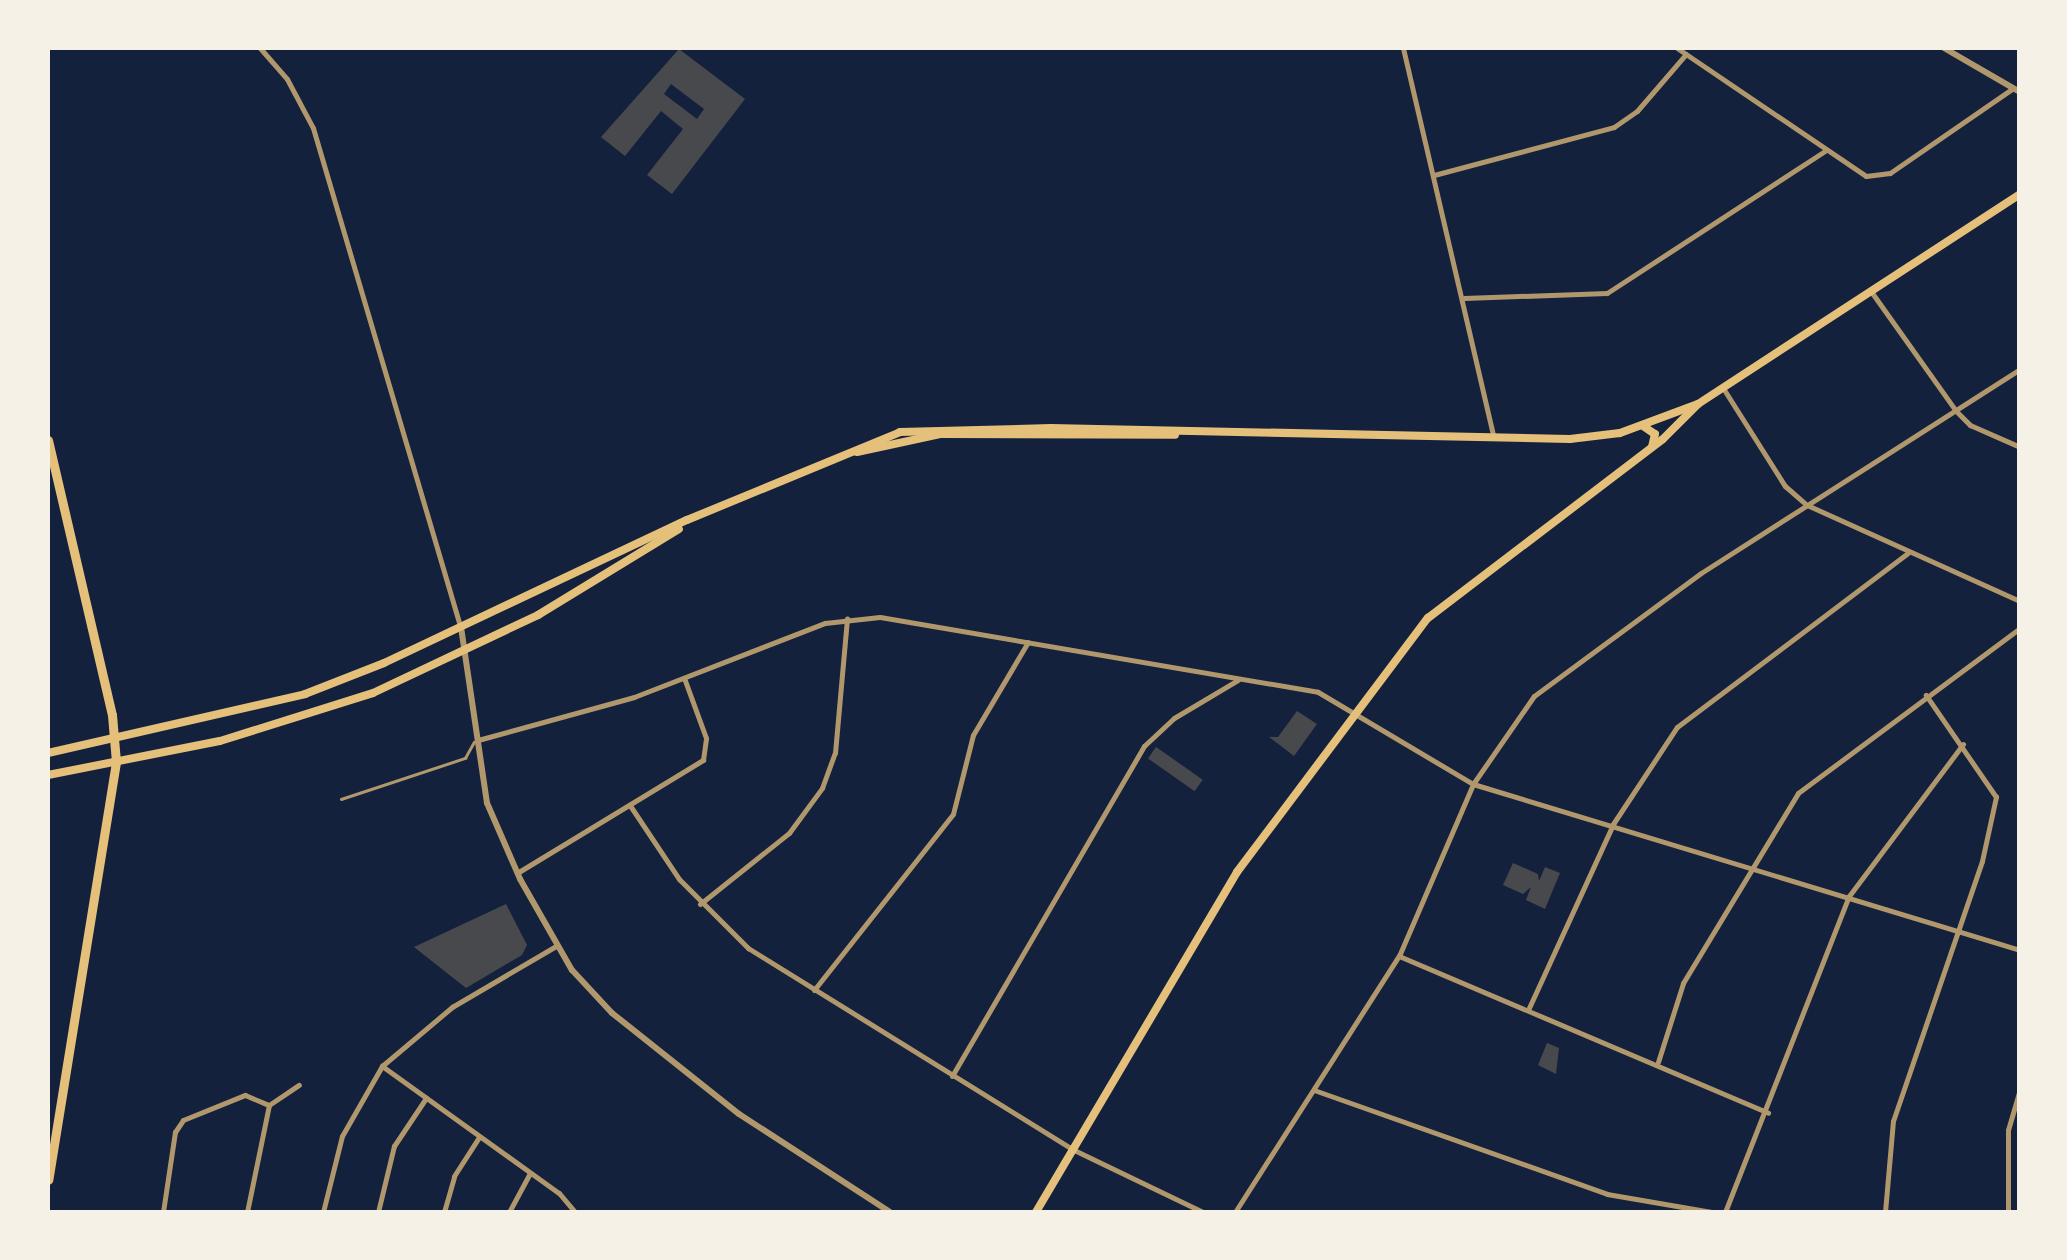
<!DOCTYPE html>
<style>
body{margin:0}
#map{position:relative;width:2067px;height:1260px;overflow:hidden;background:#14213d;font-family:"PT Sans",sans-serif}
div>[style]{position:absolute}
.building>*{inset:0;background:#48494c;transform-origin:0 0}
.service>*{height:2.5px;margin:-1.25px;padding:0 1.25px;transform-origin:1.25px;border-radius:1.25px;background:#b1986c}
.minor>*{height:5px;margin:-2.5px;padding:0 2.5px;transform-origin:2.5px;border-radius:2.5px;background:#b1986c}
.tertiary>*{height:6px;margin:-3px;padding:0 3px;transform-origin:3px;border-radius:3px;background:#b1986c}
.secondary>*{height:8px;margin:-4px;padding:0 4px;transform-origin:4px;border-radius:4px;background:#e5c07b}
.motorway>*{height:9px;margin:-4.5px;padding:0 4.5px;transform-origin:4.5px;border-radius:4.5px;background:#e5c07b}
span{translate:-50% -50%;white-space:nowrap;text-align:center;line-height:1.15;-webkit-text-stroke:10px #f6f1e7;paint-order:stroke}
.frame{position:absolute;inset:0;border:50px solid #f6f1e7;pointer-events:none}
</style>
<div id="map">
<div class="building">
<div style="clip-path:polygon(evenodd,679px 49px,745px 99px,672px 194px,647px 175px,683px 129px,661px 111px,625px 156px,601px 137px,679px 49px,671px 84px,704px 109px,697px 119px,664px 94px,671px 84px)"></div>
<div style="clip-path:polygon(1297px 711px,1317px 724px,1294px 756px,1269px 737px,1278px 737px)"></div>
<div style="left:1156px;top:747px;width:57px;height:14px;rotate:35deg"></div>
<div style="clip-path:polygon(1513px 863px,1538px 874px,1539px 881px,1545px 867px,1560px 873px,1545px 909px,1526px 900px,1531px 887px,1523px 894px,1503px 885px)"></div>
<div style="clip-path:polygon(506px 904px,527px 945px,522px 955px,466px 988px,414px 947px)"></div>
<div style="clip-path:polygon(1547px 1043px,1559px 1048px,1556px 1074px,1538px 1065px)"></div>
</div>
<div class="service">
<div style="left:341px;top:799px;width:131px;rotate:-18.3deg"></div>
<div style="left:465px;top:758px;width:18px;rotate:-61deg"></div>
</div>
<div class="minor">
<div style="left:260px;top:48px;width:41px;rotate:48.9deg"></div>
<div style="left:287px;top:79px;width:55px;rotate:62deg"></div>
<div style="left:313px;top:128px;width:519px;rotate:73.55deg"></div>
<div style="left:1403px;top:48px;width:400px;rotate:76.9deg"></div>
<div style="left:1677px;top:48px;width:228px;rotate:34.1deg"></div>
<div style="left:1866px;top:176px;width:24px;rotate:-7deg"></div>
<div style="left:1890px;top:173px;width:150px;rotate:-34.6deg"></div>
<div style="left:1434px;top:175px;width:186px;rotate:-14.9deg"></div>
<div style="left:1614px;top:127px;width:28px;rotate:-35deg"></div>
<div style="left:1637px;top:111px;width:75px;rotate:-49.3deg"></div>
<div style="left:1870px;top:290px;width:148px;rotate:54.6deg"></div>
<div style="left:1956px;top:411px;width:20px;rotate:45deg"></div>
<div style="left:1970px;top:425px;width:55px;rotate:23.7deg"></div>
<div style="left:1464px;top:298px;width:143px;rotate:-2deg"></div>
<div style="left:1607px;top:293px;width:260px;rotate:-33.1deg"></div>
<div style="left:1723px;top:388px;width:116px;rotate:57.7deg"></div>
<div style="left:1785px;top:486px;width:29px;rotate:41deg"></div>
<div style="left:1807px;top:505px;width:234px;rotate:24.3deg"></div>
<div style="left:478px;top:740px;width:162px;rotate:-15.4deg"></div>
<div style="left:634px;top:697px;width:205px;rotate:-21.2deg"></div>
<div style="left:825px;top:623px;width:55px;rotate:-6.2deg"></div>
<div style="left:880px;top:617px;width:444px;rotate:9.7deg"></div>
<div style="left:1318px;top:692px;width:180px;rotate:30.7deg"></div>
<div style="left:1473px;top:784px;width:572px;rotate:16.88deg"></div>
<div style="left:631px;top:807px;width:87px;rotate:56.3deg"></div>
<div style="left:679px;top:879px;width:98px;rotate:45deg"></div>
<div style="left:748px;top:948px;width:384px;rotate:31.8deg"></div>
<div style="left:1074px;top:1150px;width:143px;rotate:25.7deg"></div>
<div style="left:517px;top:873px;width:218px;rotate:-31.3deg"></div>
<div style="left:703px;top:760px;width:22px;rotate:-82deg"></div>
<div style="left:706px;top:738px;width:64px;rotate:-110.1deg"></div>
<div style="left:700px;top:904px;width:114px;rotate:-38.6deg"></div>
<div style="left:789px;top:833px;width:56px;rotate:-53.7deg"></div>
<div style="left:822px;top:788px;width:37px;rotate:-70deg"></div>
<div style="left:835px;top:753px;width:135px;rotate:-84.9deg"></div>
<div style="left:1399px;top:956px;width:401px;rotate:23deg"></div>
<div style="left:814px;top:990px;width:224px;rotate:-51.7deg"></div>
<div style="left:953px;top:814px;width:81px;rotate:-75.8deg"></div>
<div style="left:973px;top:735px;width:108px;rotate:-59.4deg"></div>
<div style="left:1528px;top:1010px;width:205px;rotate:-65.4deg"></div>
<div style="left:1613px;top:824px;width:116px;rotate:-56.6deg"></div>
<div style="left:1677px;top:727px;width:289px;rotate:-37deg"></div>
<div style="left:1658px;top:1062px;width:83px;rotate:-72.4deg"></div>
<div style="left:1683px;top:983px;width:222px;rotate:-58.8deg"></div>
<div style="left:1798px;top:793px;width:277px;rotate:-36.6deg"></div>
<div style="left:382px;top:1066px;width:218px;rotate:35.7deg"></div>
<div style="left:559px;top:1193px;width:25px;rotate:50deg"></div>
<div style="left:952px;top:1076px;width:382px;rotate:-59.8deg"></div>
<div style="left:1144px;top:746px;width:41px;rotate:-43deg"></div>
<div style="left:1174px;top:718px;width:74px;rotate:-30.7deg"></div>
<div style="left:1314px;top:1090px;width:311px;rotate:19.5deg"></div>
<div style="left:1607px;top:1194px;width:106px;rotate:9.8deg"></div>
<div style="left:269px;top:1105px;width:36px;rotate:-34deg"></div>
<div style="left:163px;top:1212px;width:81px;rotate:-81.5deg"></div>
<div style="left:175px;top:1132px;width:14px;rotate:-56deg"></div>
<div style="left:183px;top:1120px;width:67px;rotate:-22deg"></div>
<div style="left:245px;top:1095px;width:26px;rotate:23deg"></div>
<div style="left:247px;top:1212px;width:109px;rotate:-78.4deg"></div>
<div style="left:323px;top:1212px;width:78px;rotate:-76deg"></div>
<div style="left:342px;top:1136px;width:81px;rotate:-60.3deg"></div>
<div style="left:382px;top:1066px;width:92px;rotate:-40.1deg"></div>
<div style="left:452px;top:1007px;width:121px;rotate:-30.4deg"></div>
<div style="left:378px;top:1212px;width:68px;rotate:-76.4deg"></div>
<div style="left:394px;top:1146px;width:58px;rotate:-56.3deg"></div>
<div style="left:444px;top:1212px;width:37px;rotate:-74deg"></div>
<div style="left:454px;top:1176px;width:46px;rotate:-57.3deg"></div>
<div style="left:509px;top:1212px;width:44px;rotate:-61.7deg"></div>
<div style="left:1235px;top:1212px;width:304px;rotate:-57.4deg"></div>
<div style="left:1399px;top:956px;width:187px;rotate:-66.7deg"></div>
<div style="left:1473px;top:784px;width:107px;rotate:-55.3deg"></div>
<div style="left:1534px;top:696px;width:207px;rotate:-36.4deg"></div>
<div style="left:1701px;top:573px;width:379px;rotate:-32.6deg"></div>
<div style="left:1725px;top:1212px;width:339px;rotate:-68.6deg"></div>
<div style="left:1849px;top:896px;width:190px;rotate:-53.1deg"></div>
<div style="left:1885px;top:1212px;width:91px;rotate:-85deg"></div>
<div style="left:1893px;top:1121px;width:275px;rotate:-71.1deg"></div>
<div style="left:1982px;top:861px;width:66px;rotate:-77.7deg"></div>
<div style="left:1996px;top:797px;width:124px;rotate:-124.5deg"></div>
<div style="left:2008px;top:1212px;width:82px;rotate:-90deg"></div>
<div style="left:2008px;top:1130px;width:43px;rotate:-73.7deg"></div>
</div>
<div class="tertiary">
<div style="left:1944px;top:48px;width:88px;rotate:30.1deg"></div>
<div style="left:461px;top:627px;width:178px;rotate:81.6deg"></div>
<div style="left:487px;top:803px;width:83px;rotate:66.5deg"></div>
<div style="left:520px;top:879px;width:105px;rotate:60.3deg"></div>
<div style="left:572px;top:970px;width:59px;rotate:47.1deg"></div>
<div style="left:612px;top:1013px;width:162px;rotate:38.5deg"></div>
<div style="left:739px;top:1114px;width:180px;rotate:33deg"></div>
</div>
<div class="secondary">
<div style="left:1643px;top:426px;width:14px;rotate:34deg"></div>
<div style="left:1655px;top:434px;width:13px;rotate:103deg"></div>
<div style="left:857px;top:452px;width:85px;rotate:-12.2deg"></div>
<div style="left:940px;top:434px;width:235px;rotate:0.2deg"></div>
<div style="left:48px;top:753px;width:264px;rotate:-12.9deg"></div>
<div style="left:305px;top:694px;width:85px;rotate:-21.4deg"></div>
<div style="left:384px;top:663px;width:335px;rotate:-25.3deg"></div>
<div style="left:687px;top:520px;width:230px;rotate:-22.4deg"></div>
<div style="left:900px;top:432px;width:151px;rotate:-1.5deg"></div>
<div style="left:1051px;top:428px;width:519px;rotate:1.21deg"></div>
<div style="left:1570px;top:439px;width:50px;rotate:-6.8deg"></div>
<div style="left:1620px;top:433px;width:83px;rotate:-20.4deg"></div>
<div style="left:48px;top:775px;width:175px;rotate:-11.2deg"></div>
<div style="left:220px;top:741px;width:160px;rotate:-17.4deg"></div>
<div style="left:373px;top:693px;width:183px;rotate:-25.3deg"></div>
<div style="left:538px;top:615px;width:165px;rotate:-31.4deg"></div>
<div style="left:1036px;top:1212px;width:395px;rotate:-59.4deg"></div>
<div style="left:1237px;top:872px;width:318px;rotate:-53.1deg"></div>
<div style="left:1428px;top:618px;width:295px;rotate:-37.3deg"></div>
<div style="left:1663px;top:439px;width:49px;rotate:-45deg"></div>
<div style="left:1698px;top:404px;width:384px;rotate:-33.1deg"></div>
</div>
<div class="motorway">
<div style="left:48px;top:440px;width:282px;rotate:76.9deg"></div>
<div style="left:112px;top:715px;width:47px;rotate:85.1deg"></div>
<div style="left:116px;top:762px;width:423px;rotate:99.2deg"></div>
</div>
<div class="frame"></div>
</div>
